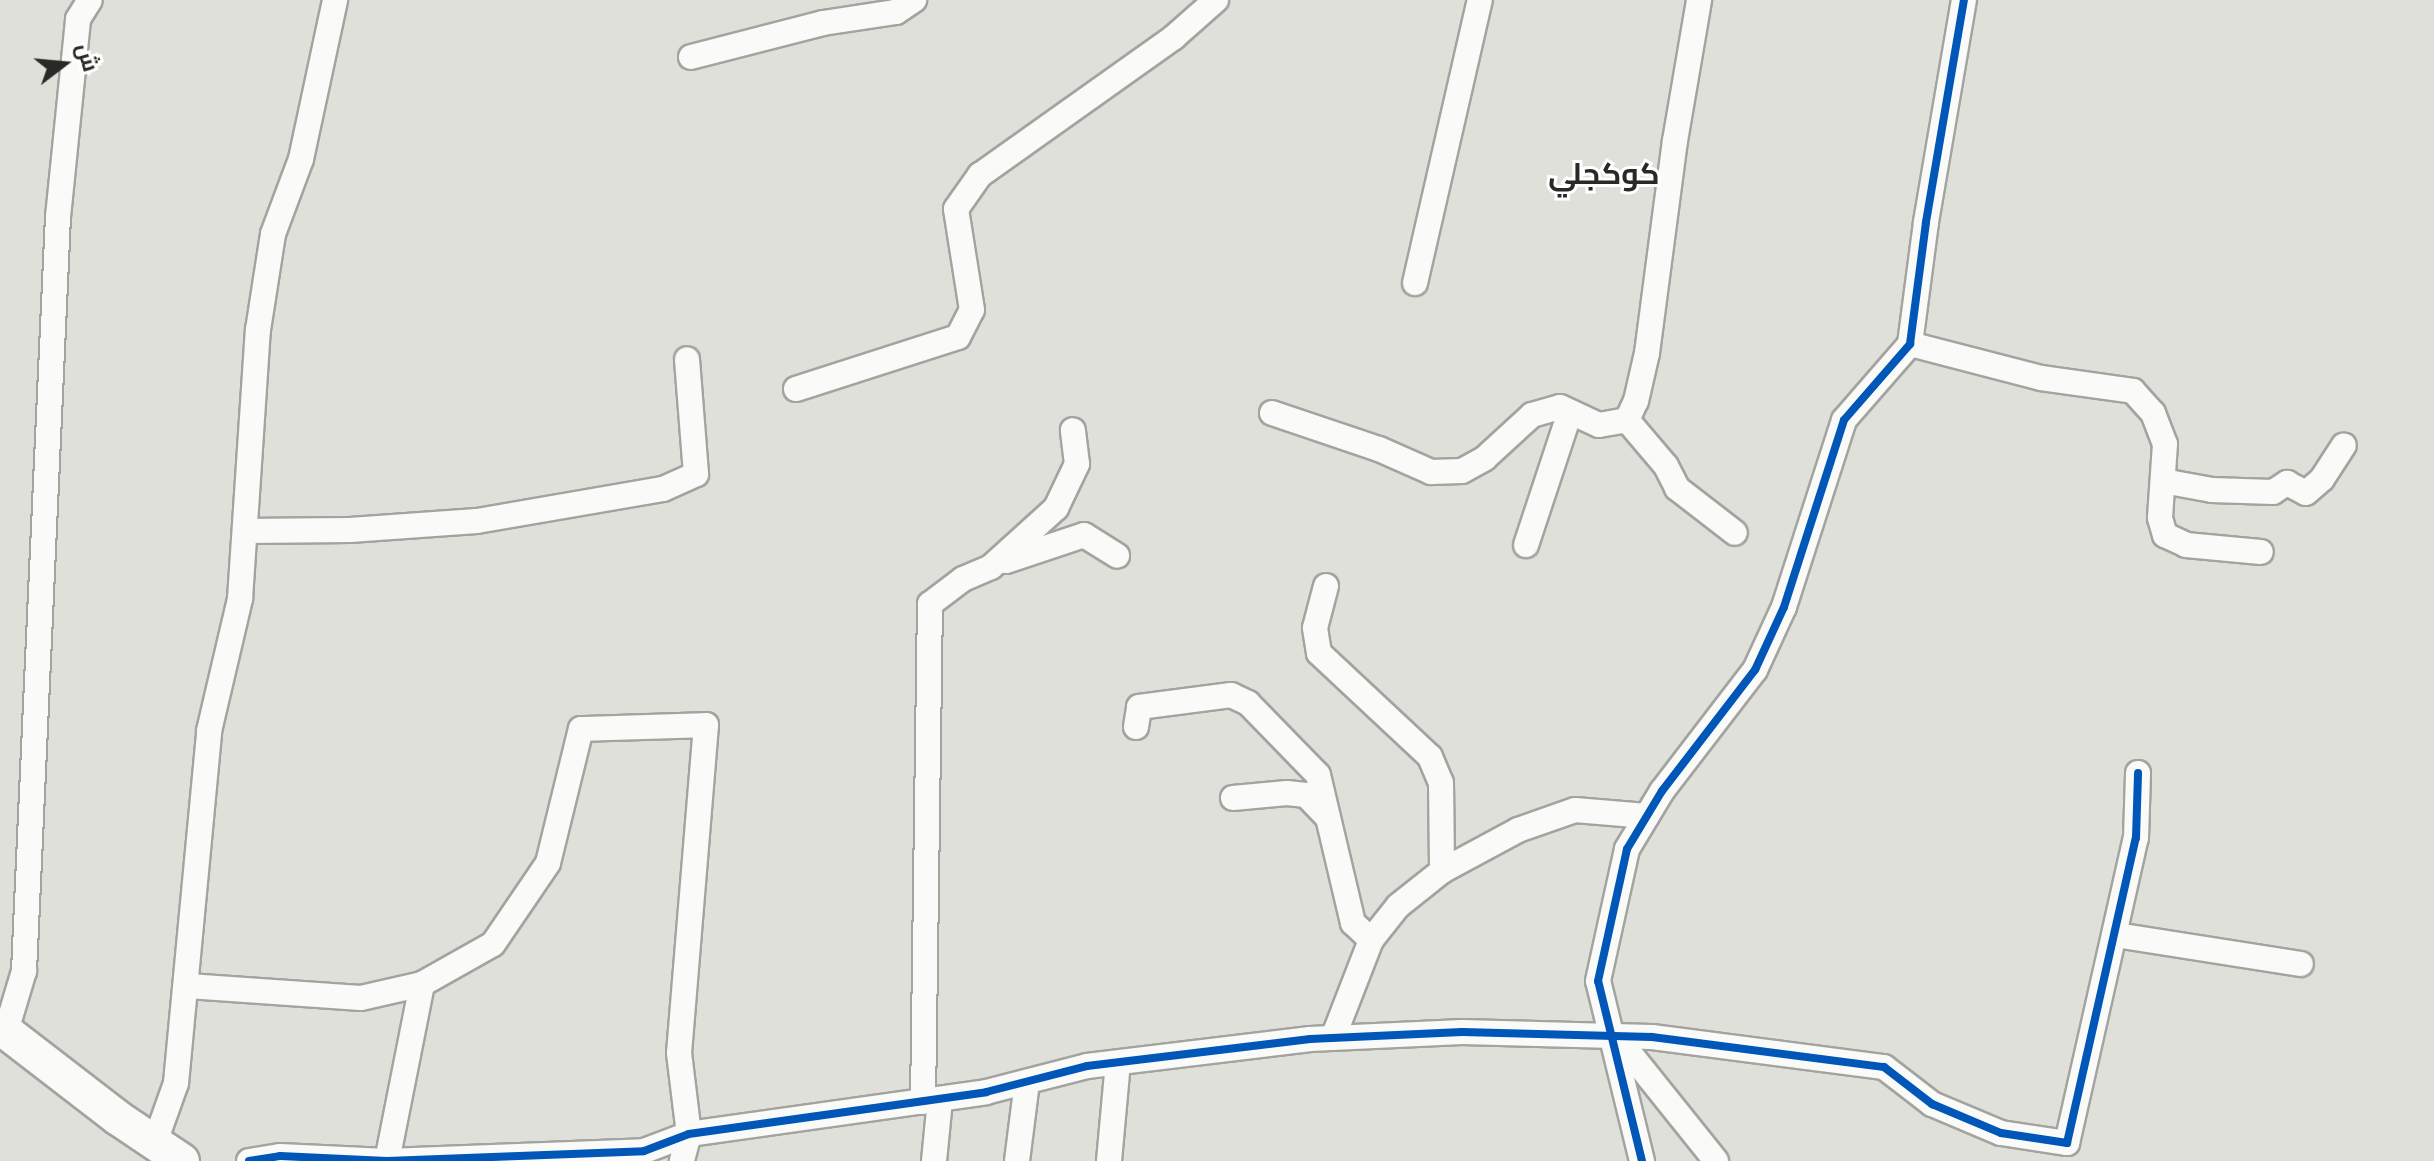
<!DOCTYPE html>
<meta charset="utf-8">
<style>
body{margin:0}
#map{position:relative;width:2434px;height:1161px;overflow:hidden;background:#e0e0da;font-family:Roboto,Cairo,sans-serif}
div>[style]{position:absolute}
.roads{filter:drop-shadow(2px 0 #a3a39f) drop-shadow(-2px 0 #a3a39f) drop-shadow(0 2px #a3a39f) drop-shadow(0 -2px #a3a39f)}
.street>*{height:24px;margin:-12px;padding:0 12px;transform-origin:12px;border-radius:12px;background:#fafaf9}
.secondary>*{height:34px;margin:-17px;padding:0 17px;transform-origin:17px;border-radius:17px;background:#fafaf9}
.cycleway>*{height:8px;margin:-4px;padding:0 4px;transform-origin:4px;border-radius:4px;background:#0057b8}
span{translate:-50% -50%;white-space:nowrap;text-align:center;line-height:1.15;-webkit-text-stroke:6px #fff;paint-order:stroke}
.district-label{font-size:30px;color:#292925;font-weight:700}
.north{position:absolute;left:24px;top:24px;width:80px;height:80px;-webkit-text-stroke:6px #fff;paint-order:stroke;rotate:74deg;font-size:22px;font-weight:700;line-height:32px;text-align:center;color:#292925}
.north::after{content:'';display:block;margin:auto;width:28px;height:36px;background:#292925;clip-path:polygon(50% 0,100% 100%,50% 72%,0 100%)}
</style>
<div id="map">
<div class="roads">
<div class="street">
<div style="left:691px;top:57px;width:136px;rotate:-14.4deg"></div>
<div style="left:823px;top:23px;width:74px;rotate:-8.6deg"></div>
<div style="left:896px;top:12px;width:22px;rotate:-34deg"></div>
<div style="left:1415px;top:283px;width:290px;rotate:-77.1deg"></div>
<div style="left:1910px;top:344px;width:135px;rotate:14.5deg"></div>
<div style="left:2041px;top:378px;width:93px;rotate:8deg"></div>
<div style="left:2133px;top:391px;width:30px;rotate:48deg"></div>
<div style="left:2153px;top:413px;width:33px;rotate:69deg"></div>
<div style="left:2165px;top:444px;width:74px;rotate:93.9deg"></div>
<div style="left:2160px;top:518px;width:18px;rotate:74deg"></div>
<div style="left:2165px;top:535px;width:23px;rotate:25deg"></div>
<div style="left:2186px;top:545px;width:75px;rotate:5.3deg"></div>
<div style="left:796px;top:389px;width:170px;rotate:-17.8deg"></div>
<div style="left:958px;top:337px;width:30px;rotate:-63deg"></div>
<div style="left:972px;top:310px;width:102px;rotate:-99deg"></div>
<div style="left:956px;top:209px;width:42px;rotate:-54.8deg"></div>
<div style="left:980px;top:175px;width:238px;rotate:-35.4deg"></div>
<div style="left:1174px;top:37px;width:56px;rotate:-41.4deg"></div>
<div style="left:1272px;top:413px;width:113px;rotate:18.6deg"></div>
<div style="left:1379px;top:449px;width:57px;rotate:23.9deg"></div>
<div style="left:1431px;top:472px;width:31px;rotate:-2deg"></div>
<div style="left:1462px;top:471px;width:26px;rotate:-29deg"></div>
<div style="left:1485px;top:458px;width:64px;rotate:-42.5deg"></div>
<div style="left:1532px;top:415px;width:29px;rotate:-16deg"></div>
<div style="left:1560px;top:407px;width:43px;rotate:24.8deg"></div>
<div style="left:1599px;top:425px;width:28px;rotate:-10deg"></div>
<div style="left:1627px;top:420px;width:21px;rotate:-65deg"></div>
<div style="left:1636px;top:401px;width:49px;rotate:-77.1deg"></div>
<div style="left:1647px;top:353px;width:214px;rotate:-82.5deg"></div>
<div style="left:1675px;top:141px;width:143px;rotate:-80.3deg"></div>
<div style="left:1627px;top:420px;width:60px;rotate:49.7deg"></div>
<div style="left:1666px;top:466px;width:25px;rotate:63deg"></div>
<div style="left:1677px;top:488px;width:73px;rotate:37.8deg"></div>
<div style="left:2163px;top:481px;width:50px;rotate:10.4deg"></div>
<div style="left:2212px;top:490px;width:61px;rotate:1.9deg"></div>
<div style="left:2273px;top:492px;width:17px;rotate:-33deg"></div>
<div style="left:2287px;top:483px;width:21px;rotate:28deg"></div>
<div style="left:2306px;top:493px;width:21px;rotate:-41deg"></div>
<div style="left:2322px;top:479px;width:40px;rotate:-57.1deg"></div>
<div style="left:245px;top:531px;width:105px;rotate:-0.5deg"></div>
<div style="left:350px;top:530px;width:127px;rotate:-4.1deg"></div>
<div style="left:477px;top:521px;width:189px;rotate:-9.8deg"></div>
<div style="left:663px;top:489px;width:36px;rotate:-24deg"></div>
<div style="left:696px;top:474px;width:115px;rotate:-94.5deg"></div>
<div style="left:1526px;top:545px;width:140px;rotate:-71.7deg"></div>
<div style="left:1006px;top:561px;width:82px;rotate:-18.4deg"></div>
<div style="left:1084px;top:535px;width:39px;rotate:32deg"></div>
<div style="left:1326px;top:586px;width:43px;rotate:104.7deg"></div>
<div style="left:1315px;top:628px;width:25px;rotate:81deg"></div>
<div style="left:1319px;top:653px;width:152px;rotate:43.1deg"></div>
<div style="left:1430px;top:757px;width:28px;rotate:67deg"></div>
<div style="left:1441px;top:783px;width:88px;rotate:89.3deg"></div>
<div style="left:1136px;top:727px;width:20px;rotate:-81deg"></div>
<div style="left:1139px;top:707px;width:93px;rotate:-7.4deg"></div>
<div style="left:1231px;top:695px;width:19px;rotate:25deg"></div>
<div style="left:1248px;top:703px;width:100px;rotate:45.8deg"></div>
<div style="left:1318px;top:775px;width:152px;rotate:76.7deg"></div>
<div style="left:1353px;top:923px;width:25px;rotate:43deg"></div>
<div style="left:1233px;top:798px;width:54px;rotate:-5.3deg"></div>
<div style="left:1287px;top:793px;width:19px;rotate:6deg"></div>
<div style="left:1306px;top:795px;width:29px;rotate:46deg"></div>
<div style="left:2116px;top:935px;width:187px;rotate:8.9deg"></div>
<div style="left:188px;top:986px;width:173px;rotate:4deg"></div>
<div style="left:361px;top:998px;width:63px;rotate:-12.9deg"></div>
<div style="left:422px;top:984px;width:81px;rotate:-29.4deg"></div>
<div style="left:493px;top:944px;width:98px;rotate:-55.8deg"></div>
<div style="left:548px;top:863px;width:138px;rotate:-76.2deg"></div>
<div style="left:581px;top:729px;width:125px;rotate:-1.8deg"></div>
<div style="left:706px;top:725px;width:329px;rotate:94.7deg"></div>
<div style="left:679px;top:1053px;width:82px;rotate:83deg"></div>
<div style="left:689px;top:1134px;width:28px;rotate:105deg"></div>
<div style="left:6px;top:1031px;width:63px;rotate:-73.3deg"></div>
<div style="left:24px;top:971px;width:755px;rotate:-87.42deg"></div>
<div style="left:58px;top:217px;width:199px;rotate:-84.2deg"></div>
<div style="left:78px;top:19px;width:22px;rotate:-58deg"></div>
<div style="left:1616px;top:1036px;width:160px;rotate:51.3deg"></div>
<div style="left:1333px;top:1038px;width:105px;rotate:-68.8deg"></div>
<div style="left:1371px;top:940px;width:43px;rotate:-51.5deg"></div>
<div style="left:1398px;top:906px;width:56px;rotate:-38.5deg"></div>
<div style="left:1442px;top:871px;width:86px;rotate:-28.3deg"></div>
<div style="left:1518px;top:830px;width:60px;rotate:-19.3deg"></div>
<div style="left:1575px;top:810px;width:72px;rotate:4.8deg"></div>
<div style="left:923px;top:1102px;width:498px;rotate:-89.2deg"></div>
<div style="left:930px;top:604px;width:41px;rotate:-37.1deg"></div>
<div style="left:963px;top:579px;width:30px;rotate:-23deg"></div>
<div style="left:991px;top:567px;width:88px;rotate:-42.2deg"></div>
<div style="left:1056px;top:508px;width:49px;rotate:-64.5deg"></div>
<div style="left:1077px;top:464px;width:34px;rotate:-97deg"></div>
<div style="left:155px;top:1142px;width:63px;rotate:-70.4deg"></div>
<div style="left:176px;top:1083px;width:354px;rotate:-84.6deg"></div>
<div style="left:209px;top:731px;width:136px;rotate:-76.8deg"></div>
<div style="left:240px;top:599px;width:270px;rotate:-86.2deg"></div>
<div style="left:258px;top:330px;width:97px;rotate:-81.1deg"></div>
<div style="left:273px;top:234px;width:80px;rotate:-69.5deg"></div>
<div style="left:301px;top:159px;width:163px;rotate:-77.9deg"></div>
<div style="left:249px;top:1161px;width:31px;rotate:-9deg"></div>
<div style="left:280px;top:1156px;width:107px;rotate:2.7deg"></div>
<div style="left:387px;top:1161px;width:257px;rotate:-2.2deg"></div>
<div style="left:644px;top:1151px;width:48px;rotate:-20.7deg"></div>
<div style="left:689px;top:1134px;width:300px;rotate:-8deg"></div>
<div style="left:986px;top:1092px;width:104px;rotate:-14.4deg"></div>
<div style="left:1087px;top:1066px;width:225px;rotate:-6.9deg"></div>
<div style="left:1310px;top:1039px;width:152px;rotate:-2.6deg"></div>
<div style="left:1462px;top:1032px;width:190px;rotate:1.5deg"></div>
<div style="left:1652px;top:1037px;width:234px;rotate:7.4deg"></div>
<div style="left:1884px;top:1067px;width:61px;rotate:37.6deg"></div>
<div style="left:1932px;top:1104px;width:75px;rotate:22.8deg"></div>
<div style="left:2001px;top:1133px;width:67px;rotate:8.6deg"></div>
<div style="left:2067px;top:1143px;width:313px;rotate:-77.3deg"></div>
<div style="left:2136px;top:838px;width:65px;rotate:-88.2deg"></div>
<div style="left:387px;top:1161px;width:180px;rotate:-78.8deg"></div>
<div style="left:934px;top:1161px;width:61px;rotate:-84.4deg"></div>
<div style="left:1017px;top:1161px;width:80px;rotate:-82.8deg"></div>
<div style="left:1109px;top:1161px;width:98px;rotate:-84.8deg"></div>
<div style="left:1642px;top:1161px;width:185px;rotate:-103.7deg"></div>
<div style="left:1598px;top:981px;width:135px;rotate:-77.6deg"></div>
<div style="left:1627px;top:849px;width:68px;rotate:-58.9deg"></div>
<div style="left:1662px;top:791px;width:153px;rotate:-52.5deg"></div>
<div style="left:1755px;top:670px;width:69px;rotate:-65.3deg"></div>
<div style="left:1784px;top:607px;width:196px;rotate:-72.2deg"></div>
<div style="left:1844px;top:420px;width:101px;rotate:-49deg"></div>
<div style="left:1910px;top:344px;width:123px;rotate:-82.5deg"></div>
<div style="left:1926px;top:222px;width:225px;rotate:-80.3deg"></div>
</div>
<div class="secondary">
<div style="left:0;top:1027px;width:149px;rotate:37.6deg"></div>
<div style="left:118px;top:1118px;width:77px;rotate:33.9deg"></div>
</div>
</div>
<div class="cycleway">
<div style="left:249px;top:1161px;width:31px;rotate:-9deg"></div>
<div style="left:280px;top:1156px;width:107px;rotate:2.7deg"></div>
<div style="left:387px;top:1161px;width:257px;rotate:-2.2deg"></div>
<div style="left:644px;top:1151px;width:48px;rotate:-20.7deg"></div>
<div style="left:689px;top:1134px;width:300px;rotate:-8deg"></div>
<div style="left:986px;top:1092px;width:104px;rotate:-14.4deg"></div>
<div style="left:1087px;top:1066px;width:225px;rotate:-6.9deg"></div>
<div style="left:1310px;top:1039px;width:152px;rotate:-2.6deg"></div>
<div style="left:1462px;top:1032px;width:190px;rotate:1.5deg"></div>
<div style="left:1652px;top:1037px;width:234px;rotate:7.4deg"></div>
<div style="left:1884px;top:1067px;width:61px;rotate:37.6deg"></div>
<div style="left:1932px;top:1104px;width:75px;rotate:22.8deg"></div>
<div style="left:2001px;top:1133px;width:67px;rotate:8.6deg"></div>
<div style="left:2067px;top:1143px;width:313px;rotate:-77.3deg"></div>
<div style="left:2136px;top:838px;width:65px;rotate:-88.2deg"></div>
<div style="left:1642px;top:1161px;width:185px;rotate:-103.7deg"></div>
<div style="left:1598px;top:981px;width:135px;rotate:-77.6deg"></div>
<div style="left:1627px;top:849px;width:68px;rotate:-58.9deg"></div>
<div style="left:1662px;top:791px;width:153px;rotate:-52.5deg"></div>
<div style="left:1755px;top:670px;width:69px;rotate:-65.3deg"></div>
<div style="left:1784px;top:607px;width:196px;rotate:-72.2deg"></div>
<div style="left:1844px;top:420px;width:101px;rotate:-49deg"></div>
<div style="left:1910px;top:344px;width:123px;rotate:-82.5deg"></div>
<div style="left:1926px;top:222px;width:225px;rotate:-80.3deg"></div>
</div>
<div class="district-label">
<span style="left:1604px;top:174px">كوكجلي</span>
</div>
<div class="north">ش</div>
</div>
